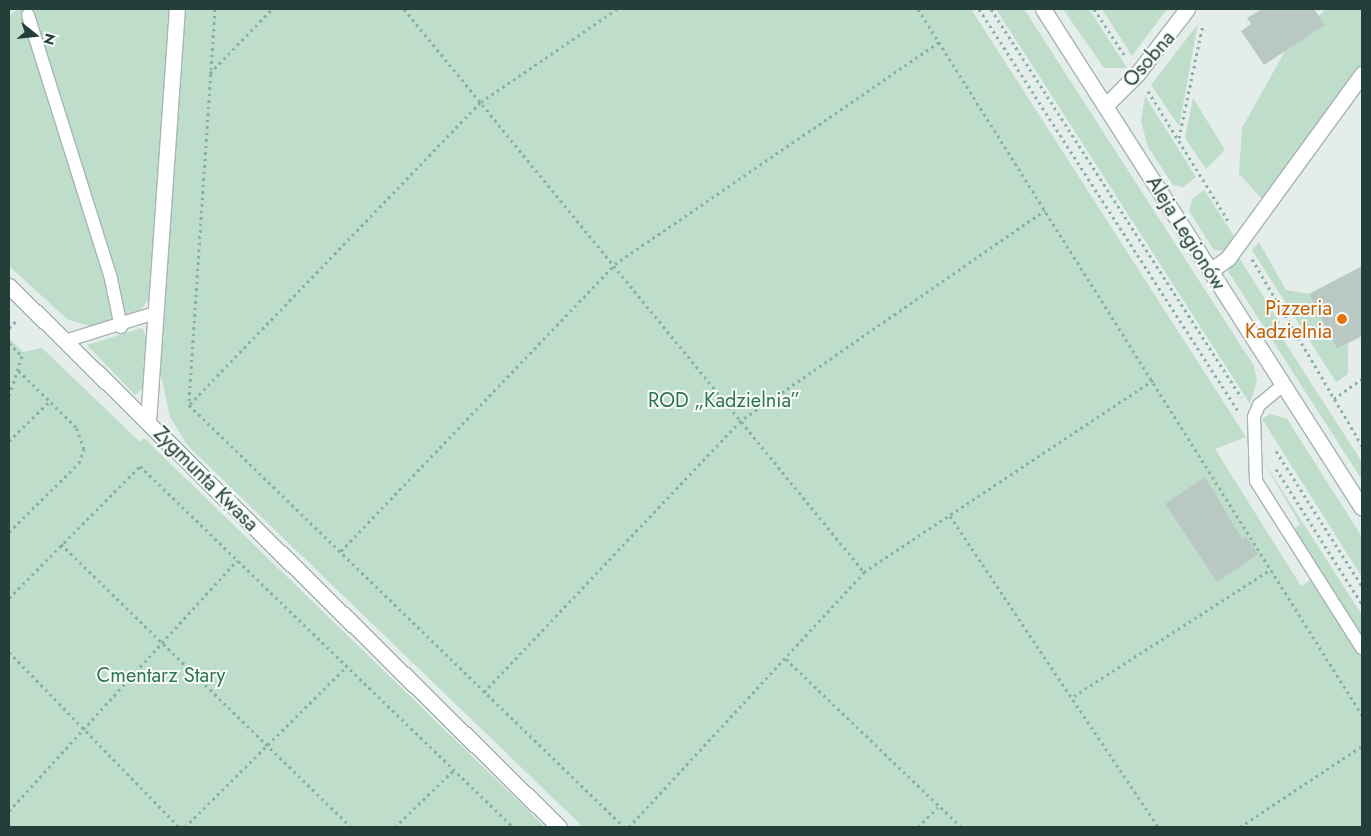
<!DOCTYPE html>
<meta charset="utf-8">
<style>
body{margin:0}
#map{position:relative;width:1371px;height:836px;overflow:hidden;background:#e4edea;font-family:Jost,sans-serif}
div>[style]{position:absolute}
.green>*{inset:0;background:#beddca}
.building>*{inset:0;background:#bac8c4}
.path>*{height:3px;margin-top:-1.5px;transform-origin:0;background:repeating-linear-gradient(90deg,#86b0a7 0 2.5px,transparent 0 6.5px)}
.roads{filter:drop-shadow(1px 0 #a7b5b2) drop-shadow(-1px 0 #a7b5b2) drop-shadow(0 1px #a7b5b2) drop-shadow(0 -1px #a7b5b2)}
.lane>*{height:12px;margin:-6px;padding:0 6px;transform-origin:6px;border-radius:6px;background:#fff}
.street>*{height:15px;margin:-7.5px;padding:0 7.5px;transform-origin:7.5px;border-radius:7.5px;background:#fff}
.secondary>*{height:15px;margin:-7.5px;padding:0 7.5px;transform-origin:7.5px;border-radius:7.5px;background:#fff}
.dots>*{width:14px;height:14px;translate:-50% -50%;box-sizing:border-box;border:2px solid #f5faf8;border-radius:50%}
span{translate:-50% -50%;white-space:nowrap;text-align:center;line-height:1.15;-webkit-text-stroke:4px #f5faf8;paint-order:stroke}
.street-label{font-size:20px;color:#243f3a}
.food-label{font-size:20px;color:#c56008}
.right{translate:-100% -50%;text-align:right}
.park-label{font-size:20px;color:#2f7452}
.frame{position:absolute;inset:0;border:10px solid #243f3a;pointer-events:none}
.north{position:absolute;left:10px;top:10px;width:50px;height:50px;-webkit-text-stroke:4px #f5faf8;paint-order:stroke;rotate:106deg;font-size:14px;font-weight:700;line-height:20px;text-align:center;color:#243f3a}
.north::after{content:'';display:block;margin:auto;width:18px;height:22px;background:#243f3a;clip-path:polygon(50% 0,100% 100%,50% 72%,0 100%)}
</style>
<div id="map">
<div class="green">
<div style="clip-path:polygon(18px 9px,169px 9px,149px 298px,137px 315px,116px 323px,89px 326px,67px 319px,9px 266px,9px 16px)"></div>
<div style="clip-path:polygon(186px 9px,971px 9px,1246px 437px,1215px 449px,1301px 586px,1311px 580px,1362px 657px,1362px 827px,583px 827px,188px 446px,170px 417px,160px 370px)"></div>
<div style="clip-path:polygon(996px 9px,1024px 9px,1254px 366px,1257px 380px,1250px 404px)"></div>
<div style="clip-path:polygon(1063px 9px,1089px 9px,1127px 68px,1104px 68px)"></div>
<div style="clip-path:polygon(1102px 9px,1167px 9px,1132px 56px)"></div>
<div style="clip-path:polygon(1326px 9px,1362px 9px,1362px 66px,1262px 199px,1239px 174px,1242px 128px,1288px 46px)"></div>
<div style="clip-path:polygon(1198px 24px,1179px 126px,1151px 85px)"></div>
<div style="clip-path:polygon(1145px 96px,1196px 177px,1183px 187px,1173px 185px,1148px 147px,1141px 121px)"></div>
<div style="clip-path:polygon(1193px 98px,1225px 150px,1206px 169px,1185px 138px)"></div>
<div style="clip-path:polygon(1204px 190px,1236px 239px,1224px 251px,1214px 250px,1189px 211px,1193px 198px)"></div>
<div style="clip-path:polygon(1259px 242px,1286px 290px,1309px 294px,1337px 349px,1348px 344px,1348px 374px,1336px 382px,1252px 250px)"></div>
<div style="clip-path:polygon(1238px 256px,1280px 323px,1275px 327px,1362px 462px,1362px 480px,1228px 271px)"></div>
<div style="clip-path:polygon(142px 328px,147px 338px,143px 388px,135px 395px,87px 345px)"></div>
<div style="clip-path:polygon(9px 338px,23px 352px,42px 348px,140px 442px,144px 438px,545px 827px,9px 827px)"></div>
<div style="clip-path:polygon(1270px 414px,1287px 419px,1362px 537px,1362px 577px,1262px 419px)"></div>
<div style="clip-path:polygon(1260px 456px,1362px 615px,1362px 640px,1293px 530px,1300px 524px)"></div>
</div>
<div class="building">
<div style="clip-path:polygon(1262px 9px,1314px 9px,1325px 25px,1264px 65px,1241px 31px,1251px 24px,1247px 18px)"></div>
<div style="clip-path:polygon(1362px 266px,1362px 336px,1337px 349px,1309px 294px)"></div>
<div style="clip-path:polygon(1205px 477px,1242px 539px,1246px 537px,1258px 554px,1217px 582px,1165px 504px)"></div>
</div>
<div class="path">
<div style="left:215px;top:9px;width:397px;rotate:93.8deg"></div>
<div style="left:189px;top:405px;width:606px;rotate:44.13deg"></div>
<div style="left:404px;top:9px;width:727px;rotate:50.75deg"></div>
<div style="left:918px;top:9px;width:834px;rotate:57.83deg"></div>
<div style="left:979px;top:9px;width:477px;rotate:57.2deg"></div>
<div style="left:991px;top:9px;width:462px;rotate:57.2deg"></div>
<div style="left:1094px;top:9px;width:56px;rotate:56.6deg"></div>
<div style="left:210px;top:73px;width:89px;rotate:-45.9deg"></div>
<div style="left:1148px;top:91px;width:154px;rotate:58.3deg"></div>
<div style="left:1179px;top:138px;width:116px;rotate:-78.1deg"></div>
<div style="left:1252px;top:259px;width:217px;rotate:59.5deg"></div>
<div style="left:9px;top:328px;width:10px;rotate:-45deg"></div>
<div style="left:9px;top:343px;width:18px;rotate:45deg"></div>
<div style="left:22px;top:356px;width:42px;rotate:108deg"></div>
<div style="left:1334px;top:399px;width:34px;rotate:-36deg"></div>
<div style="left:190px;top:404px;width:419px;rotate:-46.1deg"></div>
<div style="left:481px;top:102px;width:165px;rotate:-34.4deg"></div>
<div style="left:9px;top:441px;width:57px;rotate:-44.3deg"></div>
<div style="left:1276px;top:451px;width:160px;rotate:57.5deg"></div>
<div style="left:1276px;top:469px;width:160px;rotate:57.5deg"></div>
<div style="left:950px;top:516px;width:374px;rotate:56.2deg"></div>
<div style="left:9px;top:532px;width:98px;rotate:-44.6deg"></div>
<div style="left:79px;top:463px;width:15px;rotate:-70deg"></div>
<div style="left:84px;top:449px;width:23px;rotate:-110deg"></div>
<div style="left:76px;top:427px;width:83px;rotate:-135.5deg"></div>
<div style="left:61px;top:544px;width:405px;rotate:44.3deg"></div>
<div style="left:341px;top:551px;width:397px;rotate:-46.3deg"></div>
<div style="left:615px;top:264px;width:393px;rotate:-34.4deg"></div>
<div style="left:9px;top:598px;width:186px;rotate:-45.2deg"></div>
<div style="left:140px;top:466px;width:519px;rotate:44.06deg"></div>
<div style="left:9px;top:652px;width:244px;rotate:45.8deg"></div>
<div style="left:786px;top:659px;width:243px;rotate:43.8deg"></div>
<div style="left:484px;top:692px;width:371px;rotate:-46.6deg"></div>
<div style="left:739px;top:422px;width:372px;rotate:-34.7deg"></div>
<div style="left:1074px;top:696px;width:234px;rotate:-32.8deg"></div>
<div style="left:9px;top:811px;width:339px;rotate:-47.7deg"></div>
<div style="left:185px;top:827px;width:228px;rotate:-44.8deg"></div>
<div style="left:395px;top:827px;width:82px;rotate:-44deg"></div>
<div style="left:629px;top:827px;width:347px;rotate:-47.3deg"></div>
<div style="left:864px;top:572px;width:348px;rotate:-33.6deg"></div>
<div style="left:918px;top:827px;width:28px;rotate:-45deg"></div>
<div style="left:1240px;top:827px;width:146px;rotate:-33.6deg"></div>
</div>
<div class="roads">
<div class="lane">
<div style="left:28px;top:15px;width:277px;rotate:72.5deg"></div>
<div style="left:111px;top:279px;width:49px;rotate:78.2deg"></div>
<div style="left:65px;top:341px;width:94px;rotate:-17.3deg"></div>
<div style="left:1283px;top:385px;width:31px;rotate:140deg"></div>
<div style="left:1259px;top:405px;width:13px;rotate:113deg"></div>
<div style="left:1254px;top:417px;width:64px;rotate:88.2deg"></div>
<div style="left:1256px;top:481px;width:198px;rotate:57.6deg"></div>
</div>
<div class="street">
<div style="left:1105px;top:106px;width:45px;rotate:-45deg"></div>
<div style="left:1137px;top:74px;width:82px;rotate:-52.4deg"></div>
<div style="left:1210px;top:271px;width:22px;rotate:-36deg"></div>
<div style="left:1228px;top:258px;width:228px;rotate:-53.9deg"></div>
<div style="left:9px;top:286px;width:771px;rotate:44.53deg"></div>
<div style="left:148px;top:422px;width:414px;rotate:-86deg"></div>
</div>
<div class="secondary">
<div style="left:1043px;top:9px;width:592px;rotate:57.41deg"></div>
</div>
</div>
<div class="dots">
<div style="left:1342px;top:319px;background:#e8710a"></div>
</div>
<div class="street-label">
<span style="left:1149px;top:59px;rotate:-49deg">Osobna</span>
<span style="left:1186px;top:233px;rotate:58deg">Aleja Legionów</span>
<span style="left:206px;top:479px;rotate:45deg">Zygmunta Kwasa</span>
</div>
<div class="food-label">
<span class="right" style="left:1332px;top:320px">Pizzeria<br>Kadzielnia</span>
</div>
<div class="park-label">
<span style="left:724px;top:400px">ROD „Kadzielnia”</span>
<span style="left:161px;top:675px">Cmentarz Stary</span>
</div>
<div class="frame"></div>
<div class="north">N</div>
</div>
